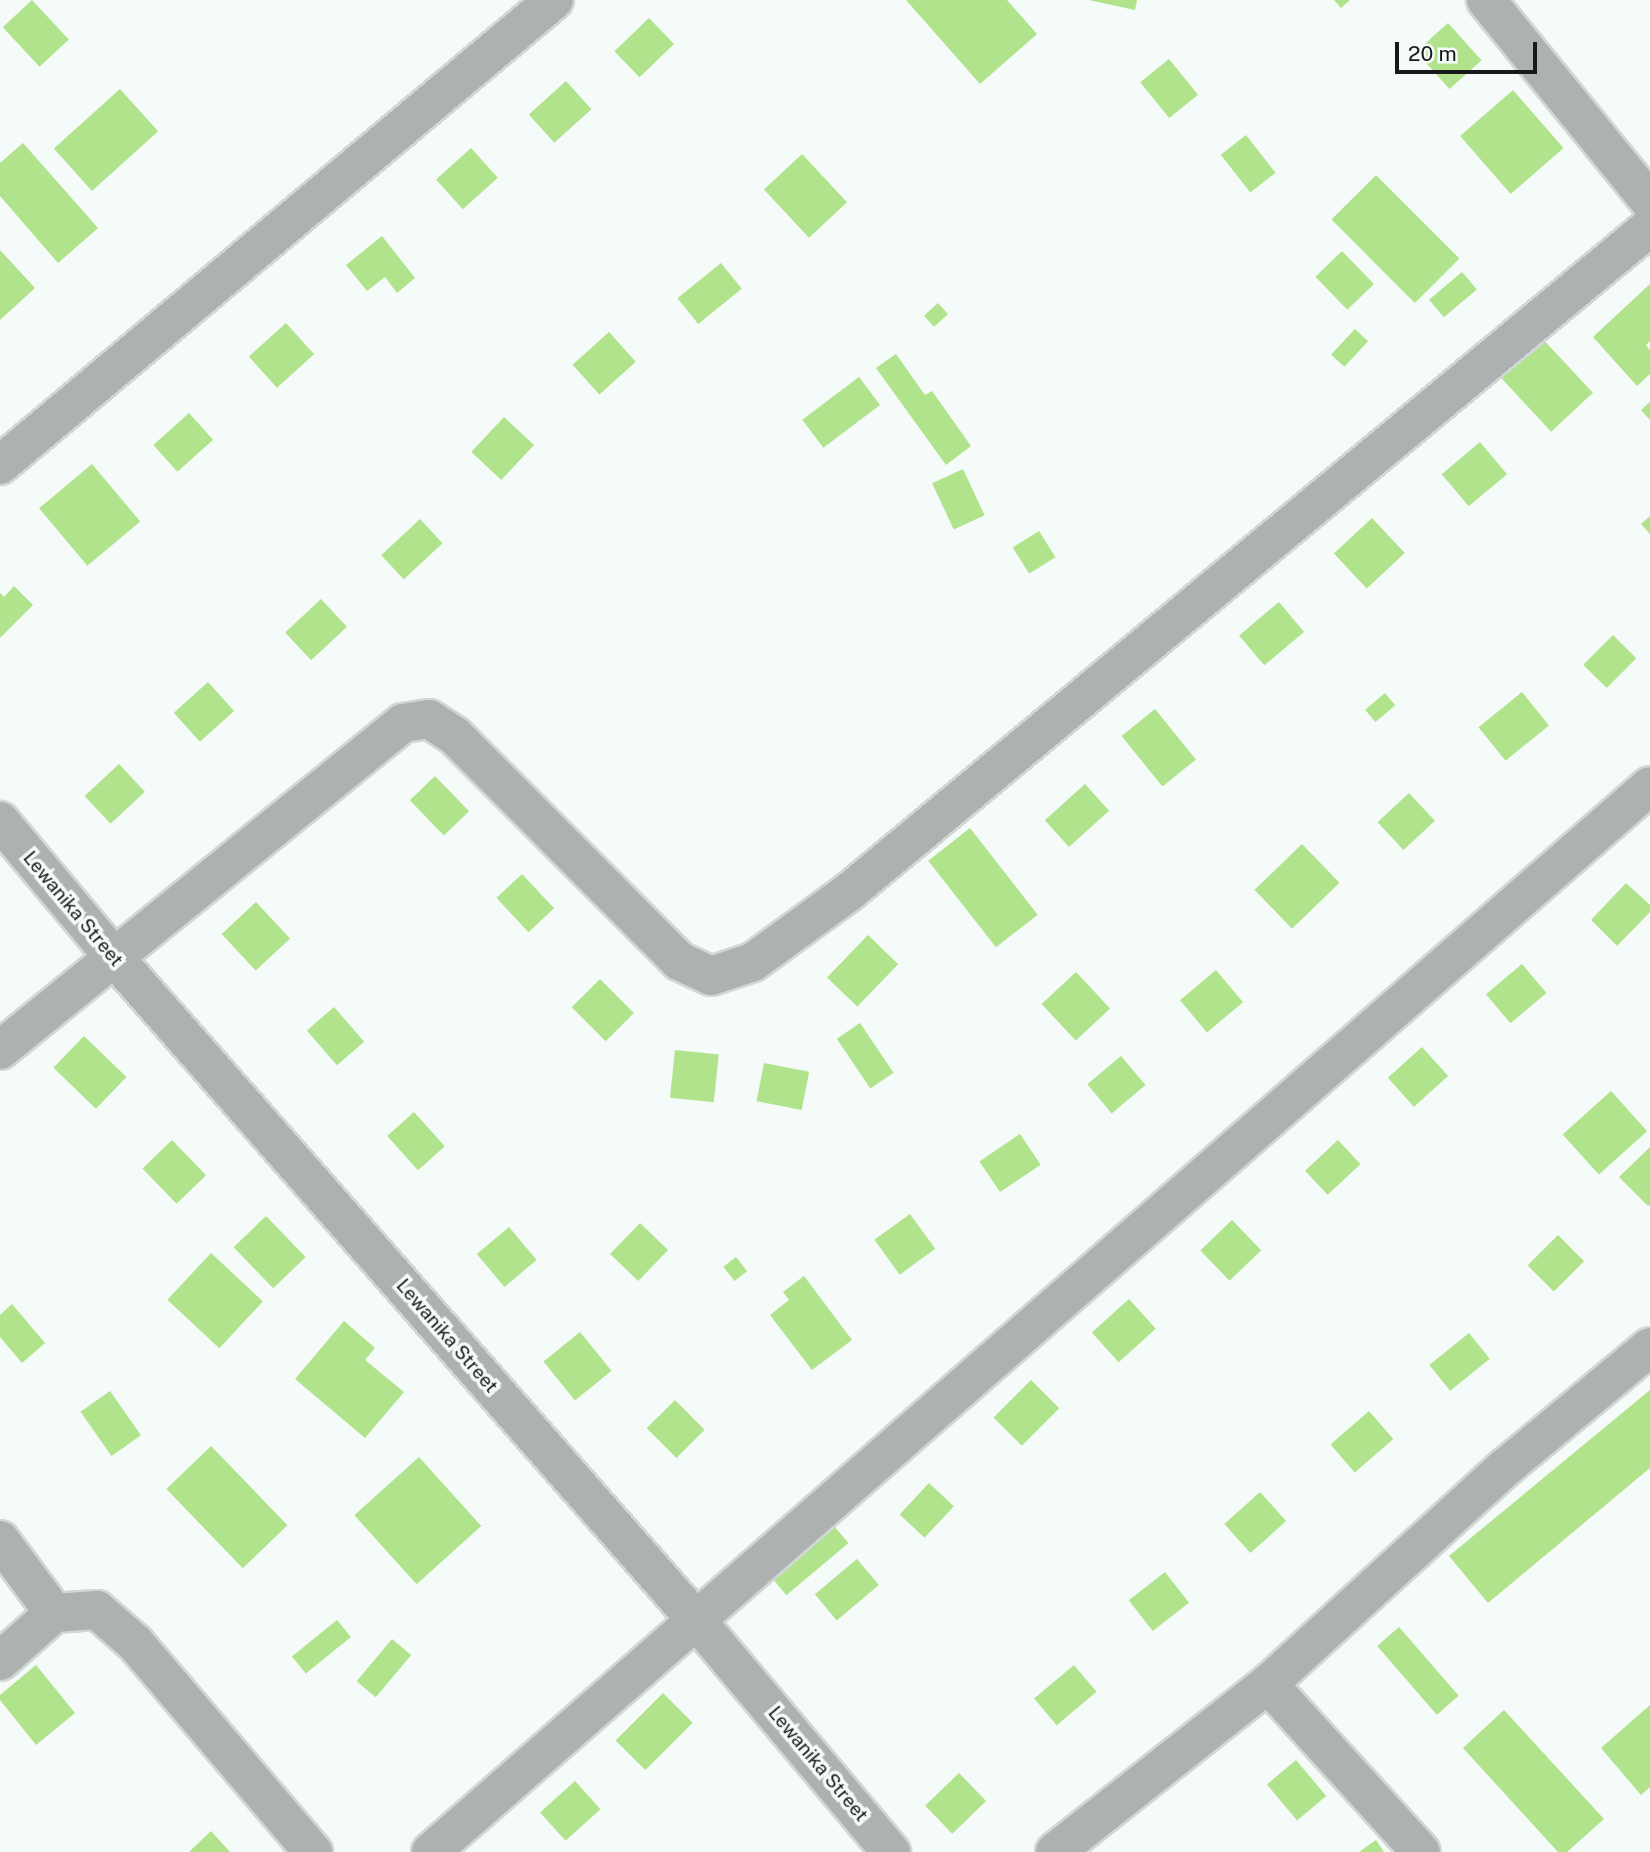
<!DOCTYPE html>
<style>
body{margin:0}
#map{position:relative;width:1650px;height:1852px;overflow:hidden;background:#f4fbf8;font-family:"Public Sans",sans-serif}
div>[style]{position:absolute}
.building>*{inset:0;background:#b0e38b;transform-origin:0 0}
.roads{filter:drop-shadow(2px 0 #d1d7d4) drop-shadow(-2px 0 #d1d7d4) drop-shadow(0 2px #d1d7d4) drop-shadow(0 -2px #d1d7d4)}
.minor>*{height:38px;margin:-19px;padding:0 19px;transform-origin:19px;border-radius:19px;background:#aeb1b1}
span{translate:-50% -50%;white-space:nowrap;text-align:center;line-height:1.15;-webkit-text-stroke:7px #f4fbf8;paint-order:stroke}
.street-label{font-size:19px;color:#171a18}
.scale{position:absolute;left:1395px;top:42px;width:142px;height:32px;box-sizing:border-box;border:4px solid #171a18;border-top:0;padding-left:9px;font-size:21px;line-height:24px;white-space:nowrap;color:#171a18;-webkit-text-stroke:5px #f4fbf8;paint-order:stroke}
</style>
<div id="map">
<div class="building">
<div style="left:32px;top:0;width:54px;height:40px;rotate:47deg"></div>
<div style="clip-path:polygon(906px 0,1007px 0,1037px 34px,980px 84px)"></div>
<div style="clip-path:polygon(1089px 0,1137px 0,1135px 10px)"></div>
<div style="clip-path:polygon(1334px 0,1350px 0,1341px 8px)"></div>
<div style="left:649px;top:18px;width:36px;height:48px;rotate:46deg"></div>
<div style="left:1448px;top:23px;width:50px;height:43px;rotate:48deg"></div>
<div style="left:1169px;top:59px;width:46px;height:37px;rotate:51deg"></div>
<div style="left:566px;top:81px;width:38px;height:50px;rotate:48deg"></div>
<div style="left:120px;top:89px;width:57px;height:89px;rotate:48deg"></div>
<div style="left:1513px;top:90px;width:77px;height:70px;rotate:49deg"></div>
<div style="left:1246px;top:135px;width:48px;height:32px;rotate:52deg"></div>
<div style="clip-path:polygon(23px 143px,98px 228px,58px 263px,0 196px,0 163px)"></div>
<div style="left:471px;top:148px;width:40px;height:47px;rotate:48deg"></div>
<div style="left:802px;top:154px;width:66px;height:52px;rotate:47deg"></div>
<div style="left:1376px;top:175px;width:118px;height:63px;rotate:45deg"></div>
<div style="clip-path:polygon(382px 236px,415px 278px,397px 293px,385px 277px,367px 291px,346px 265px)"></div>
<div style="clip-path:polygon(0 250px,35px 288px,0 320px)"></div>
<div style="left:1342px;top:251px;width:46px;height:37px;rotate:46deg"></div>
<div style="left:721px;top:263px;width:33px;height:56px;rotate:51deg"></div>
<div style="left:1462px;top:272px;width:23px;height:43px;rotate:50deg"></div>
<div style="clip-path:polygon(1650px 284px,1650px 341px,1646px 345px,1650px 350px,1650px 374px,1637px 386px,1593px 337px)"></div>
<div style="left:938px;top:303px;width:15px;height:19px;rotate:48deg"></div>
<div style="left:286px;top:323px;width:42px;height:50px;rotate:48deg"></div>
<div style="left:1355px;top:329px;width:18px;height:35px;rotate:43deg"></div>
<div style="left:609px;top:332px;width:40px;height:49px;rotate:48deg"></div>
<div style="left:1539px;top:335px;width:79px;height:57px;rotate:47deg"></div>
<div style="clip-path:polygon(896px 354px,925px 395px,932px 391px,971px 446px,946px 465px,876px 368px)"></div>
<div style="left:859px;top:377px;width:35px;height:71px;rotate:53deg"></div>
<div style="clip-path:polygon(1650px 402px,1650px 420px,1641px 410px)"></div>
<div style="left:189px;top:413px;width:36px;height:48px;rotate:48deg"></div>
<div style="left:504px;top:417px;width:41px;height:48px;rotate:43deg"></div>
<div style="left:1480px;top:442px;width:42px;height:50px;rotate:50deg"></div>
<div style="left:92px;top:464px;width:75px;height:69px;rotate:50deg"></div>
<div style="left:963px;top:469px;width:51px;height:34px;rotate:65deg"></div>
<div style="clip-path:polygon(1650px 516px,1650px 534px,1641px 524px)"></div>
<div style="left:1372px;top:518px;width:48px;height:52px;rotate:47deg"></div>
<div style="left:420px;top:519px;width:33px;height:53px;rotate:47deg"></div>
<div style="left:1039px;top:531px;width:31px;height:31px;rotate:58deg"></div>
<div style="clip-path:polygon(14px 586px,33px 605px,0 638px,0 593px,4px 597px)"></div>
<div style="left:321px;top:599px;width:38px;height:49px;rotate:47deg"></div>
<div style="left:1279px;top:602px;width:39px;height:52px;rotate:50deg"></div>
<div style="left:1613px;top:635px;width:33px;height:42px;rotate:45deg"></div>
<div style="left:208px;top:682px;width:39px;height:46px;rotate:48deg"></div>
<div style="left:1522px;top:692px;width:43px;height:56px;rotate:51deg"></div>
<div style="left:1385px;top:693px;width:16px;height:26px;rotate:50deg"></div>
<div style="left:1155px;top:709px;width:65px;height:43px;rotate:51deg"></div>
<div style="left:119px;top:764px;width:38px;height:47px;rotate:47deg"></div>
<div style="left:435px;top:776px;width:49px;height:35px;rotate:46deg"></div>
<div style="left:1085px;top:784px;width:36px;height:54px;rotate:48deg"></div>
<div style="left:1409px;top:793px;width:38px;height:43px;rotate:47deg"></div>
<div style="left:970px;top:828px;width:110px;height:53px;rotate:52deg"></div>
<div style="left:1302px;top:844px;width:54px;height:66px;rotate:46deg"></div>
<div style="left:522px;top:874px;width:47px;height:35px;rotate:47deg"></div>
<div style="clip-path:polygon(1626px 883px,1650px 905px,1650px 912px,1617px 946px,1591px 920px)"></div>
<div style="left:256px;top:902px;width:50px;height:47px;rotate:47deg"></div>
<div style="left:868px;top:935px;width:42px;height:59px;rotate:44deg"></div>
<div style="left:1522px;top:964px;width:38px;height:47px;rotate:50deg"></div>
<div style="left:1216px;top:970px;width:42px;height:47px;rotate:50deg"></div>
<div style="left:1076px;top:972px;width:50px;height:47px;rotate:47deg"></div>
<div style="left:600px;top:979px;width:48px;height:40px;rotate:45deg"></div>
<div style="left:334px;top:1007px;width:46px;height:36px;rotate:49deg"></div>
<div style="left:860px;top:1023px;width:60px;height:28px;rotate:56deg"></div>
<div style="left:84px;top:1036px;width:59px;height:44px;rotate:44deg"></div>
<div style="left:1422px;top:1047px;width:39px;height:46px;rotate:48deg"></div>
<div style="left:675px;top:1050px;width:44px;height:48px;rotate:6deg"></div>
<div style="left:1121px;top:1056px;width:38px;height:44px;rotate:50deg"></div>
<div style="left:764px;top:1063px;width:46px;height:39px;rotate:11deg"></div>
<div style="left:1611px;top:1091px;width:54px;height:65px;rotate:48deg"></div>
<div style="left:414px;top:1112px;width:46px;height:36px;rotate:48deg"></div>
<div style="left:1020px;top:1134px;width:37px;height:49px;rotate:56deg"></div>
<div style="left:172px;top:1140px;width:49px;height:41px;rotate:46deg"></div>
<div style="left:1338px;top:1140px;width:33px;height:45px;rotate:47deg"></div>
<div style="clip-path:polygon(1650px 1147px,1650px 1205px,1648px 1206px,1619px 1177px)"></div>
<div style="left:910px;top:1214px;width:43px;height:44px;rotate:54deg"></div>
<div style="left:266px;top:1216px;width:57px;height:45px;rotate:46deg"></div>
<div style="left:1232px;top:1220px;width:42px;height:44px;rotate:46deg"></div>
<div style="left:640px;top:1223px;width:39px;height:43px;rotate:44deg"></div>
<div style="left:509px;top:1227px;width:43px;height:42px;rotate:50deg"></div>
<div style="left:1558px;top:1235px;width:37px;height:43px;rotate:45deg"></div>
<div style="left:211px;top:1253px;width:71px;height:64px;rotate:43deg"></div>
<div style="left:736px;top:1257px;width:18px;height:16px;rotate:52deg"></div>
<div style="clip-path:polygon(804px 1276px,852px 1340px,812px 1370px,770px 1315px,789px 1300px,783px 1292px)"></div>
<div style="left:1129px;top:1299px;width:40px;height:50px;rotate:48deg"></div>
<div style="clip-path:polygon(12px 1304px,45px 1343px,22px 1363px,0 1337px,0 1315px)"></div>
<div style="clip-path:polygon(344px 1321px,375px 1348px,365px 1360px,404px 1392px,365px 1438px,295px 1379px)"></div>
<div style="left:580px;top:1332px;width:50px;height:47px;rotate:51deg"></div>
<div style="left:1469px;top:1333px;width:33px;height:51px;rotate:51deg"></div>
<div style="left:1031px;top:1380px;width:40px;height:53px;rotate:45deg"></div>
<div style="clip-path:polygon(1650px 1390px,1650px 1468px,1488px 1603px,1449px 1556px)"></div>
<div style="left:110px;top:1391px;width:54px;height:36px;rotate:55deg"></div>
<div style="left:675px;top:1400px;width:42px;height:40px;rotate:45deg"></div>
<div style="left:1369px;top:1411px;width:37px;height:51px;rotate:49deg"></div>
<div style="left:211px;top:1446px;width:110px;height:62px;rotate:46deg"></div>
<div style="left:419px;top:1457px;width:93px;height:87px;rotate:48deg"></div>
<div style="left:929px;top:1483px;width:34px;height:43px;rotate:43deg"></div>
<div style="left:1260px;top:1492px;width:39px;height:48px;rotate:48deg"></div>
<div style="left:824px;top:1514px;width:38px;height:81px;rotate:50deg"></div>
<div style="left:857px;top:1559px;width:34px;height:55px;rotate:50deg"></div>
<div style="left:1165px;top:1572px;width:39px;height:46px;rotate:52deg"></div>
<div style="left:337px;top:1620px;width:22px;height:58px;rotate:51deg"></div>
<div style="left:1399px;top:1627px;width:91px;height:29px;rotate:49deg"></div>
<div style="left:392px;top:1639px;width:25px;height:55px;rotate:40deg"></div>
<div style="clip-path:polygon(36px 1665px,75px 1713px,36px 1745px,0 1700px,0 1695px)"></div>
<div style="left:1074px;top:1665px;width:35px;height:52px;rotate:50deg"></div>
<div style="left:663px;top:1693px;width:42px;height:67px;rotate:45deg"></div>
<div style="clip-path:polygon(1650px 1705px,1650px 1787px,1641px 1795px,1601px 1748px)"></div>
<div style="clip-path:polygon(1504px 1710px,1604px 1819px,1567px 1852px,1558px 1852px,1463px 1748px)"></div>
<div style="left:1296px;top:1760px;width:47px;height:38px;rotate:50deg"></div>
<div style="left:959px;top:1773px;width:39px;height:47px;rotate:46deg"></div>
<div style="left:575px;top:1781px;width:38px;height:47px;rotate:48deg"></div>
<div style="clip-path:polygon(211px 1831px,230px 1852px,189px 1852px)"></div>
<div style="clip-path:polygon(1376px 1840px,1384px 1852px,1359px 1852px)"></div>
</div>
<div class="roads">
<div class="minor">
<div style="left:1486px;top:0;width:260px;rotate:50.9deg"></div>
<div style="left:0;top:465px;width:723px;rotate:-40.01deg"></div>
<div style="left:0;top:821px;width:176px;rotate:50.1deg"></div>
<div style="left:113px;top:956px;width:885px;rotate:48.71deg"></div>
<div style="left:697px;top:1621px;width:302px;rotate:50deg"></div>
<div style="left:0;top:1050px;width:519px;rotate:-39.06deg"></div>
<div style="left:403px;top:723px;width:26px;rotate:-9deg"></div>
<div style="left:429px;top:719px;width:30px;rotate:33deg"></div>
<div style="left:454px;top:735px;width:319px;rotate:45.1deg"></div>
<div style="left:679px;top:961px;width:35px;rotate:25deg"></div>
<div style="left:711px;top:976px;width:44px;rotate:-18.4deg"></div>
<div style="left:753px;top:962px;width:119px;rotate:-36.1deg"></div>
<div style="left:849px;top:892px;width:1041px;rotate:-39.7deg"></div>
<div style="left:0;top:1540px;width:91px;rotate:53.5deg"></div>
<div style="left:0;top:1661px;width:72px;rotate:-41.6deg"></div>
<div style="left:54px;top:1613px;width:43px;rotate:-4deg"></div>
<div style="left:97px;top:1610px;width:50px;rotate:41deg"></div>
<div style="left:135px;top:1643px;width:275px;rotate:49.6deg"></div>
<div style="left:1268px;top:1684px;width:227px;rotate:47.7deg"></div>
<div style="left:431px;top:1852px;width:1619px;rotate:-41.17deg"></div>
<div style="left:1055px;top:1852px;width:271px;rotate:-38.3deg"></div>
<div style="left:1268px;top:1684px;width:322px;rotate:-42.4deg"></div>
<div style="left:1506px;top:1467px;width:187px;rotate:-39.8deg"></div>
</div>
</div>
<div class="street-label">
<span style="left:73px;top:909px;rotate:50deg">Lewanika Street</span>
<span style="left:447px;top:1336px;rotate:49deg">Lewanika Street</span>
<span style="left:818px;top:1764px;rotate:50deg">Lewanika Street</span>
</div>
<div class="scale">20 m</div>
</div>
